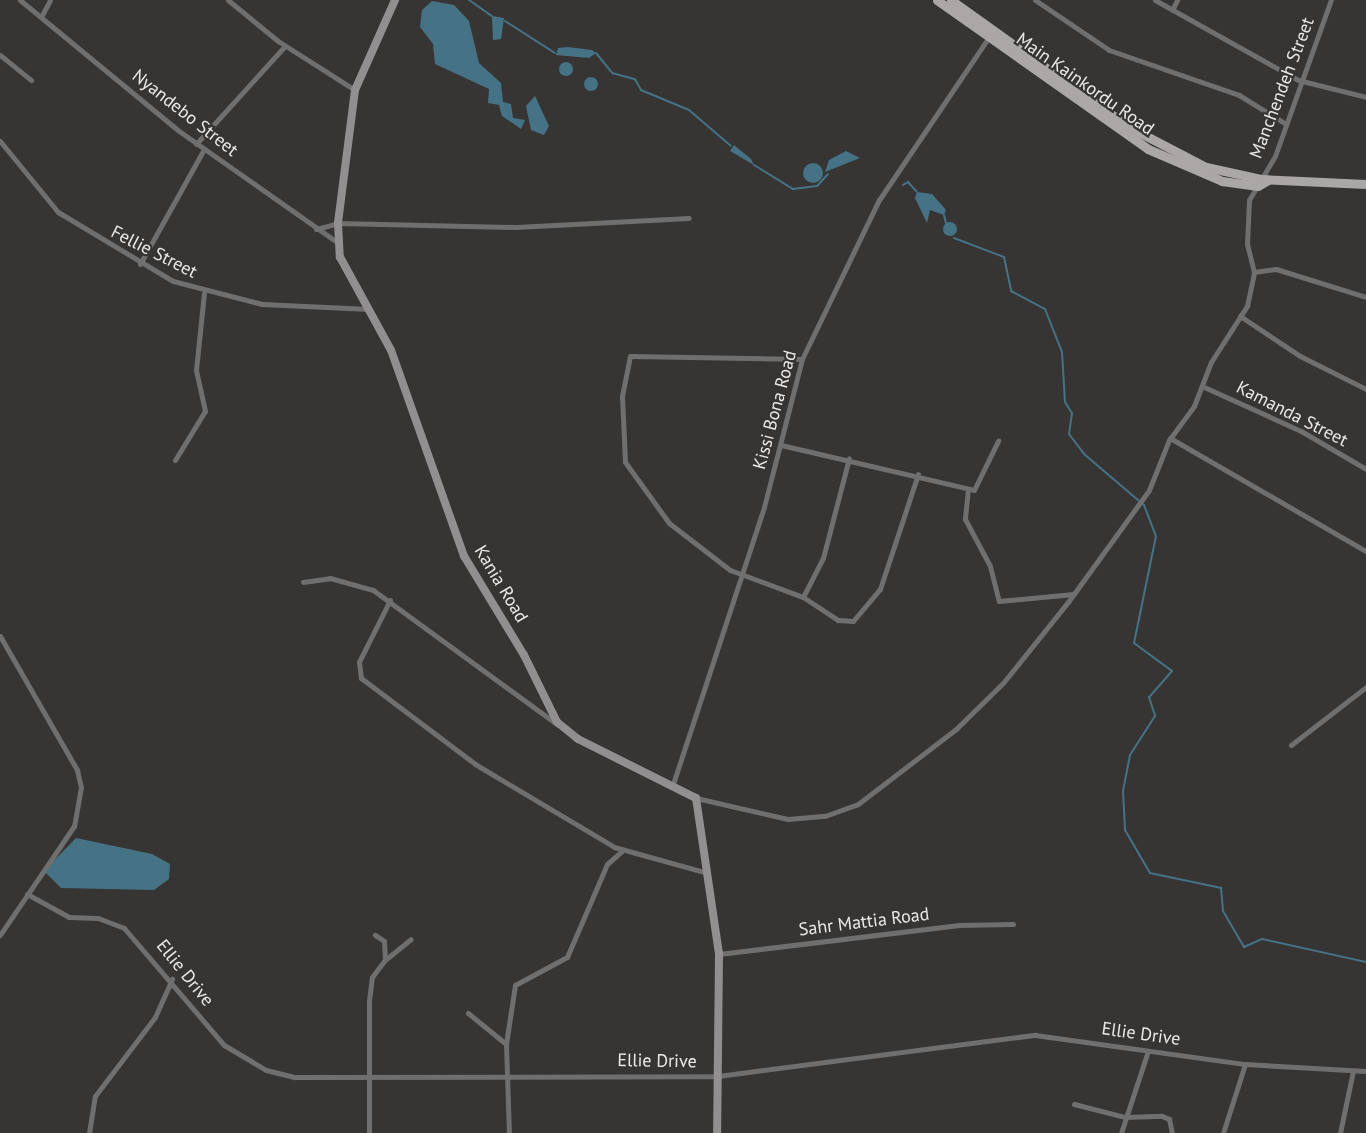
<!DOCTYPE html>
<style>
body{margin:0}
#map{position:relative;width:1366px;height:1133px;overflow:hidden;background:#363533;font-family:"PT Sans",sans-serif}
div>[style]{position:absolute}
.water>*{inset:0;background:#467286}
.round{border-radius:50%}
.stream>*{height:2px;margin:-1px;padding:0 1px;transform-origin:1px;border-radius:1px;background:#467286}
.street>*{height:5px;margin:-2.5px;padding:0 2.5px;transform-origin:2.5px;border-radius:2.5px;background:#706f6f}
.secondary>*{height:8px;margin:-4px;padding:0 4px;transform-origin:4px;border-radius:4px;background:#918f8f}
.primary>*{height:9px;margin:-4.5px;padding:0 4.5px;transform-origin:4.5px;border-radius:4.5px;background:#aba7a7}
span{translate:-50% -50%;white-space:nowrap;text-align:center;line-height:1.15;-webkit-text-stroke:4.5px #363533;paint-order:stroke}
.street-label{font-size:18px;color:#ebeae9}
</style>
<div id="map">
<div class="water">
<div style="clip-path:polygon(432px 1px,454px 5px,469px 21px,479px 63px,501px 83px,503px 102px,511px 104px,513px 118px,525px 120px,521px 129px,502px 116px,499px 105px,488px 103px,489px 89px,435px 64px,433px 44px,420px 27px,422px 10px)"></div>
<div style="clip-path:polygon(492px 16px,504px 18px,501px 39px,493px 40px)"></div>
<div style="clip-path:polygon(568px 47px,592px 50px,596px 53px,589px 58px,556px 55px,558px 48px)"></div>
<div class="round" style="left:559px;top:62px;width:14px;height:14px"></div>
<div class="round" style="left:584px;top:77px;width:14px;height:14px"></div>
<div style="clip-path:polygon(535px 96px,549px 126px,544px 135px,531px 130px,526px 106px)"></div>
<div style="clip-path:polygon(734px 145px,751px 159px,754px 165px,730px 151px)"></div>
<div style="clip-path:polygon(846px 151px,860px 158px,825px 172px,829px 160px)"></div>
<div class="round" style="left:803px;top:163px;width:20px;height:20px"></div>
<div style="clip-path:polygon(917px 192px,932px 194px,946px 210px,944px 215px,930px 210px,927px 223px,915px 198px)"></div>
<div class="round" style="left:943px;top:222px;width:14px;height:14px"></div>
<div style="clip-path:polygon(76px 838px,152px 854px,170px 864px,169px 879px,154px 890px,61px 888px,44px 871px)"></div>
</div>
<div class="stream">
<div style="left:469px;top:0;width:28px;rotate:35deg"></div>
<div style="left:505px;top:21px;width:59px;rotate:32.6deg"></div>
<div style="left:596px;top:53px;width:26px;rotate:51deg"></div>
<div style="left:612px;top:73px;width:24px;rotate:15deg"></div>
<div style="left:635px;top:79px;width:13px;rotate:61deg"></div>
<div style="left:641px;top:90px;width:52px;rotate:22.6deg"></div>
<div style="left:689px;top:110px;width:55px;rotate:40.6deg"></div>
<div style="left:754px;top:165px;width:46px;rotate:31.6deg"></div>
<div style="left:793px;top:189px;width:24px;rotate:-7deg"></div>
<div style="left:817px;top:186px;width:16px;rotate:-47deg"></div>
<div style="left:903px;top:185px;width:6px;rotate:-31deg"></div>
<div style="left:908px;top:182px;width:13px;rotate:48deg"></div>
<div style="left:944px;top:215px;width:8px;rotate:76deg"></div>
<div style="left:954px;top:238px;width:53px;rotate:20.8deg"></div>
<div style="left:1004px;top:257px;width:35px;rotate:78deg"></div>
<div style="left:1011px;top:291px;width:38px;rotate:28deg"></div>
<div style="left:1045px;top:309px;width:46px;rotate:68.4deg"></div>
<div style="left:1062px;top:352px;width:50px;rotate:86.6deg"></div>
<div style="left:1065px;top:402px;width:13px;rotate:58deg"></div>
<div style="left:1072px;top:413px;width:21px;rotate:98deg"></div>
<div style="left:1069px;top:434px;width:25px;rotate:53deg"></div>
<div style="left:1084px;top:454px;width:79px;rotate:40.4deg"></div>
<div style="left:1144px;top:505px;width:33px;rotate:69deg"></div>
<div style="left:1156px;top:536px;width:109px;rotate:101.6deg"></div>
<div style="left:1134px;top:643px;width:47px;rotate:36.4deg"></div>
<div style="left:1172px;top:671px;width:35px;rotate:131deg"></div>
<div style="left:1149px;top:697px;width:20px;rotate:72deg"></div>
<div style="left:1155px;top:716px;width:46px;rotate:122.7deg"></div>
<div style="left:1130px;top:755px;width:37px;rotate:101deg"></div>
<div style="left:1123px;top:791px;width:39px;rotate:87deg"></div>
<div style="left:1125px;top:830px;width:50px;rotate:59.8deg"></div>
<div style="left:1150px;top:873px;width:73px;rotate:11.9deg"></div>
<div style="left:1221px;top:888px;width:23px;rotate:85deg"></div>
<div style="left:1223px;top:911px;width:42px;rotate:59.7deg"></div>
<div style="left:1244px;top:947px;width:20px;rotate:-24deg"></div>
<div style="left:1262px;top:939px;width:107px;rotate:12.5deg"></div>
</div>
<div class="street">
<div style="left:20px;top:0;width:206px;rotate:39.5deg"></div>
<div style="left:179px;top:131px;width:193px;rotate:35.1deg"></div>
<div style="left:228px;top:0;width:65px;rotate:39.4deg"></div>
<div style="left:278px;top:41px;width:91px;rotate:32.5deg"></div>
<div style="left:1035px;top:0;width:89px;rotate:34deg"></div>
<div style="left:1109px;top:50px;width:138px;rotate:19.1deg"></div>
<div style="left:1239px;top:95px;width:55px;rotate:31.7deg"></div>
<div style="left:1155px;top:0;width:164px;rotate:29.2deg"></div>
<div style="left:1298px;top:80px;width:70px;rotate:14deg"></div>
<div style="left:1172px;top:10px;width:11px;rotate:-63deg"></div>
<div style="left:41px;top:17px;width:19px;rotate:-62deg"></div>
<div style="left:0;top:55px;width:40px;rotate:39deg"></div>
<div style="left:0;top:141px;width:92px;rotate:50.8deg"></div>
<div style="left:58px;top:212px;width:134px;rotate:31deg"></div>
<div style="left:173px;top:281px;width:92px;rotate:14.5deg"></div>
<div style="left:262px;top:304px;width:107px;rotate:2.7deg"></div>
<div style="left:196px;top:144px;width:132px;rotate:-47.8deg"></div>
<div style="left:316px;top:229px;width:23px;rotate:-15deg"></div>
<div style="left:338px;top:223px;width:178px;rotate:1.3deg"></div>
<div style="left:516px;top:227px;width:173px;rotate:-3deg"></div>
<div style="left:140px;top:264px;width:132px;rotate:-60.9deg"></div>
<div style="left:1254px;top:272px;width:22px;rotate:-8deg"></div>
<div style="left:1276px;top:269px;width:94px;rotate:17.3deg"></div>
<div style="left:1240px;top:316px;width:72px;rotate:33.7deg"></div>
<div style="left:1300px;top:356px;width:74px;rotate:26.6deg"></div>
<div style="left:802px;top:359px;width:172px;rotate:-179deg"></div>
<div style="left:630px;top:356px;width:41px;rotate:101.3deg"></div>
<div style="left:622px;top:396px;width:66px;rotate:87.4deg"></div>
<div style="left:625px;top:462px;width:75px;rotate:54.2deg"></div>
<div style="left:669px;top:523px;width:77px;rotate:37.6deg"></div>
<div style="left:730px;top:570px;width:78px;rotate:20.3deg"></div>
<div style="left:803px;top:597px;width:42px;rotate:33.3deg"></div>
<div style="left:838px;top:620px;width:15px;rotate:4deg"></div>
<div style="left:853px;top:621px;width:42px;rotate:-49.8deg"></div>
<div style="left:880px;top:589px;width:121px;rotate:-71.7deg"></div>
<div style="left:1204px;top:387px;width:107px;rotate:24.4deg"></div>
<div style="left:1301px;top:431px;width:75px;rotate:30.3deg"></div>
<div style="left:1170px;top:438px;width:226px;rotate:30deg"></div>
<div style="left:781px;top:445px;width:198px;rotate:13.1deg"></div>
<div style="left:974px;top:490px;width:55px;rotate:-63.9deg"></div>
<div style="left:175px;top:460px;width:57px;rotate:-58.5deg"></div>
<div style="left:205px;top:411px;width:42px;rotate:-102.4deg"></div>
<div style="left:196px;top:370px;width:77px;rotate:-84.1deg"></div>
<div style="left:968px;top:489px;width:30px;rotate:96deg"></div>
<div style="left:965px;top:519px;width:53px;rotate:62deg"></div>
<div style="left:990px;top:566px;width:36px;rotate:76deg"></div>
<div style="left:999px;top:601px;width:75px;rotate:-5.3deg"></div>
<div style="left:303px;top:582px;width:27px;rotate:-8deg"></div>
<div style="left:330px;top:578px;width:45px;rotate:15.6deg"></div>
<div style="left:373px;top:590px;width:229px;rotate:36.1deg"></div>
<div style="left:803px;top:597px;width:44px;rotate:-62.9deg"></div>
<div style="left:823px;top:558px;width:103px;rotate:-75.4deg"></div>
<div style="left:390px;top:600px;width:69px;rotate:116.6deg"></div>
<div style="left:359px;top:662px;width:16px;rotate:83deg"></div>
<div style="left:361px;top:678px;width:143px;rotate:37deg"></div>
<div style="left:475px;top:764px;width:162px;rotate:30.8deg"></div>
<div style="left:614px;top:847px;width:93px;rotate:15.5deg"></div>
<div style="left:0;top:636px;width:155px;rotate:60.1deg"></div>
<div style="left:77px;top:770px;width:17px;rotate:77deg"></div>
<div style="left:81px;top:787px;width:40px;rotate:100deg"></div>
<div style="left:74px;top:826px;width:132px;rotate:124.2deg"></div>
<div style="left:1291px;top:745px;width:95px;rotate:-37.7deg"></div>
<div style="left:672px;top:787px;width:295px;rotate:-71.8deg"></div>
<div style="left:764px;top:507px;width:153px;rotate:-75.6deg"></div>
<div style="left:802px;top:359px;width:177px;rotate:-64.2deg"></div>
<div style="left:879px;top:200px;width:197px;rotate:-56deg"></div>
<div style="left:696px;top:798px;width:94px;rotate:12.9deg"></div>
<div style="left:788px;top:819px;width:37px;rotate:-5deg"></div>
<div style="left:825px;top:816px;width:35px;rotate:-20deg"></div>
<div style="left:858px;top:804px;width:123px;rotate:-37.4deg"></div>
<div style="left:956px;top:729px;width:66px;rotate:-44.4deg"></div>
<div style="left:1003px;top:683px;width:104px;rotate:-51.3deg"></div>
<div style="left:1068px;top:602px;width:138px;rotate:-54.1deg"></div>
<div style="left:1149px;top:490px;width:54px;rotate:-68.2deg"></div>
<div style="left:1169px;top:440px;width:42px;rotate:-53.7deg"></div>
<div style="left:1194px;top:406px;width:47px;rotate:-68.9deg"></div>
<div style="left:1211px;top:362px;width:67px;rotate:-57.3deg"></div>
<div style="left:1247px;top:306px;width:35px;rotate:-78deg"></div>
<div style="left:1254px;top:272px;width:29px;rotate:-104deg"></div>
<div style="left:1247px;top:244px;width:44px;rotate:-87.4deg"></div>
<div style="left:1249px;top:200px;width:51px;rotate:-59.4deg"></div>
<div style="left:1275px;top:156px;width:166px;rotate:-70.3deg"></div>
<div style="left:27px;top:894px;width:48px;rotate:28.7deg"></div>
<div style="left:69px;top:917px;width:29px;rotate:2deg"></div>
<div style="left:98px;top:918px;width:28px;rotate:21deg"></div>
<div style="left:124px;top:928px;width:154px;rotate:49.5deg"></div>
<div style="left:224px;top:1045px;width:49px;rotate:30.8deg"></div>
<div style="left:266px;top:1070px;width:30px;rotate:14deg"></div>
<div style="left:295px;top:1077px;width:423px;rotate:-0.1deg"></div>
<div style="left:718px;top:1076px;width:320px;rotate:-7.4deg"></div>
<div style="left:1035px;top:1035px;width:212px;rotate:7.9deg"></div>
<div style="left:1245px;top:1064px;width:121px;rotate:3.3deg"></div>
<div style="left:719px;top:954px;width:242px;rotate:-6.9deg"></div>
<div style="left:959px;top:925px;width:54px;rotate:-1.1deg"></div>
<div style="left:385px;top:960px;width:33px;rotate:-39deg"></div>
<div style="left:468px;top:1013px;width:49px;rotate:39.2deg"></div>
<div style="left:506px;top:1044px;width:89px;rotate:88.1deg"></div>
<div style="left:506px;top:1044px;width:60px;rotate:-81.3deg"></div>
<div style="left:515px;top:985px;width:59px;rotate:-28.3deg"></div>
<div style="left:567px;top:957px;width:101px;rotate:-66.7deg"></div>
<div style="left:607px;top:864px;width:20px;rotate:-41deg"></div>
<div style="left:1074px;top:1104px;width:53px;rotate:14.3deg"></div>
<div style="left:1125px;top:1117px;width:37px;rotate:-2deg"></div>
<div style="left:1162px;top:1116px;width:8px;rotate:23deg"></div>
<div style="left:1169px;top:1119px;width:14px;rotate:78deg"></div>
<div style="left:89px;top:1133px;width:37px;rotate:-81deg"></div>
<div style="left:95px;top:1096px;width:99px;rotate:-52.8deg"></div>
<div style="left:155px;top:1017px;width:42px;rotate:-65.9deg"></div>
<div style="left:369px;top:1133px;width:132px;rotate:-90deg"></div>
<div style="left:369px;top:1001px;width:24px;rotate:-83deg"></div>
<div style="left:372px;top:977px;width:21px;rotate:-53deg"></div>
<div style="left:385px;top:960px;width:19px;rotate:-93deg"></div>
<div style="left:384px;top:941px;width:11px;rotate:-146deg"></div>
<div style="left:1121px;top:1133px;width:86px;rotate:-71.8deg"></div>
<div style="left:1223px;top:1133px;width:72px;rotate:-72.3deg"></div>
<div style="left:1340px;top:1133px;width:63px;rotate:-78.2deg"></div>
</div>
<div class="secondary">
<div style="left:395px;top:0;width:98px;rotate:114deg"></div>
<div style="left:355px;top:90px;width:134px;rotate:97.3deg"></div>
<div style="left:338px;top:223px;width:34px;rotate:87deg"></div>
<div style="left:340px;top:257px;width:106px;rotate:61.3deg"></div>
<div style="left:391px;top:350px;width:219px;rotate:70.5deg"></div>
<div style="left:464px;top:556px;width:116px;rotate:58.8deg"></div>
<div style="left:524px;top:655px;width:75px;rotate:63.8deg"></div>
<div style="left:557px;top:722px;width:27px;rotate:39deg"></div>
<div style="left:578px;top:739px;width:132px;rotate:26.6deg"></div>
<div style="left:696px;top:798px;width:158px;rotate:81.6deg"></div>
<div style="left:719px;top:954px;width:179px;rotate:90.6deg"></div>
</div>
<div class="primary">
<div style="left:937px;top:0;width:258px;rotate:35.2deg"></div>
<div style="left:1148px;top:149px;width:81px;rotate:23.4deg"></div>
<div style="left:1222px;top:181px;width:36px;rotate:8deg"></div>
<div style="left:1258px;top:186px;width:12px;rotate:-31deg"></div>
<div style="left:951px;top:0;width:219px;rotate:35.5deg"></div>
<div style="left:1129px;top:127px;width:87px;rotate:27.5deg"></div>
<div style="left:1206px;top:167px;width:56px;rotate:12.3deg"></div>
<div style="left:1261px;top:179px;width:105px;rotate:2.7deg"></div>
</div>
<div class="street-label">
<span style="left:1085px;top:84px;rotate:35deg">Main Kainkordu Road</span>
<span style="left:1282px;top:88px;rotate:-69deg">Manchendeh Street</span>
<span style="left:185px;top:113px;rotate:38deg">Nyandebo Street</span>
<span style="left:154px;top:252px;rotate:27deg">Fellie Street</span>
<span style="left:775px;top:410px;rotate:-75deg">Kissi Bona Road</span>
<span style="left:1292px;top:414px;rotate:27deg">Kamanda Street</span>
<span style="left:501px;top:584px;rotate:59deg">Kania Road</span>
<span style="left:864px;top:922px;rotate:-7deg">Sahr Mattia Road</span>
<span style="left:185px;top:973px;rotate:51deg">Ellie Drive</span>
<span style="left:1141px;top:1034px;rotate:8deg">Ellie Drive</span>
<span style="left:657px;top:1061px;rotate:1deg">Ellie Drive</span>
</div>
</div>
